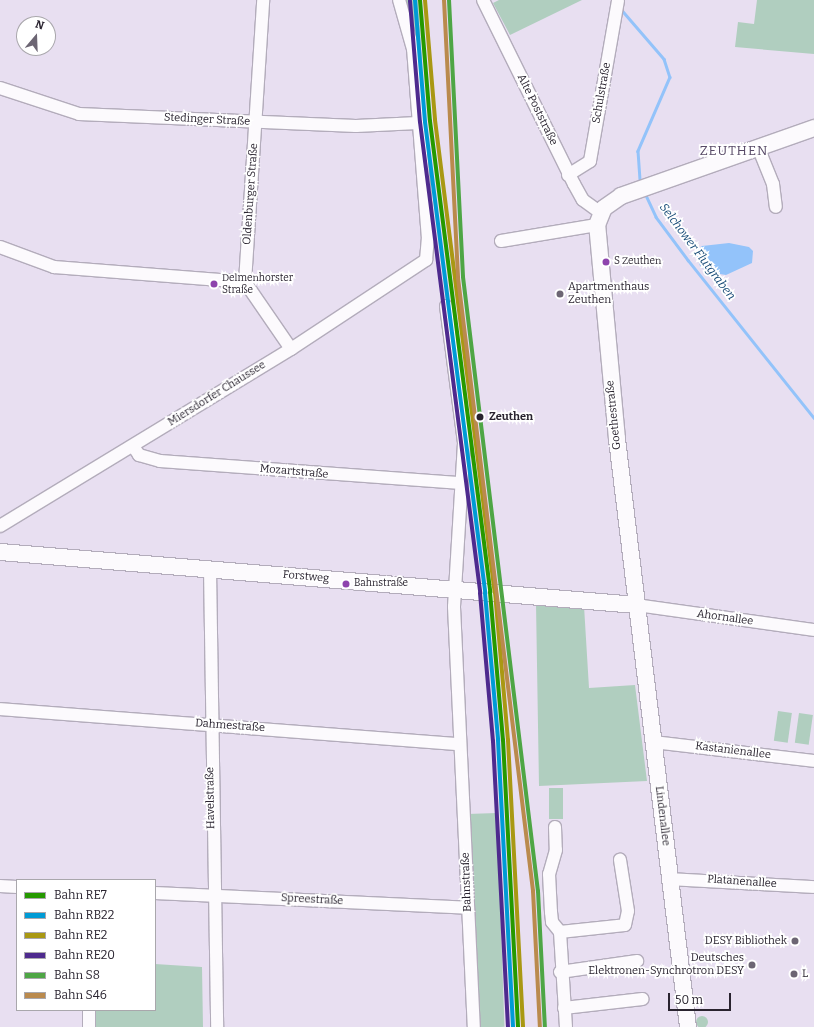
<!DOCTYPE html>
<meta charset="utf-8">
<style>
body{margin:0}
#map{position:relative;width:814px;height:1027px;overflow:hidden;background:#e8dff1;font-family:Bitter,serif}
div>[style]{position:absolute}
.green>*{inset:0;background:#b0cebf;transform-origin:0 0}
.round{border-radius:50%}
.water>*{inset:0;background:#93c3fa}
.stream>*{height:2.5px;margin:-1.25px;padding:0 1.25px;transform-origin:1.25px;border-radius:1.25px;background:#93c3fa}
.roads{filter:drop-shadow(1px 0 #b3acbb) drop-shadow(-1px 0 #b3acbb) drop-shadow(0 1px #b3acbb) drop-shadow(0 -1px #b3acbb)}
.minor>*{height:12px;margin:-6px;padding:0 6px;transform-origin:6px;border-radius:6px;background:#fcfafd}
.major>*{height:16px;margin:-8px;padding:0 8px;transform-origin:8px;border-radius:8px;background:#fcfafd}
.rail-1>*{height:4px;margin:-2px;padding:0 2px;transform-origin:2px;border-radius:2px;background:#269900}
.rail-2>*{height:4px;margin:-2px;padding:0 2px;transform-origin:2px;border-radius:2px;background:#009bd5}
.rail-3>*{height:4px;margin:-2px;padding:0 2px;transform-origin:2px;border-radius:2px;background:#a99813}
.rail-4>*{height:4px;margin:-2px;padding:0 2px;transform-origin:2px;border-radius:2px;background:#4e2a8e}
.rail-5>*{height:4px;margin:-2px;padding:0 2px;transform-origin:2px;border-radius:2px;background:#4ea645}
.rail-6>*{height:4px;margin:-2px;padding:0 2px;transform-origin:2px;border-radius:2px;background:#ba8a4d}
.dots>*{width:11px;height:11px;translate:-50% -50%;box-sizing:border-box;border:2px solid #fff;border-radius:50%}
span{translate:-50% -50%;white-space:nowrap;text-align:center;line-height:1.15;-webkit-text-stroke:3.5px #fff;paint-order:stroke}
.bus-label{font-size:10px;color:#29232f}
.left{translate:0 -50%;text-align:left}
.street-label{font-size:11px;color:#29232f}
.poi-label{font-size:11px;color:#29232f}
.right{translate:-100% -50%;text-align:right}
.stop-label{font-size:11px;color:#29232f;font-weight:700}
.water-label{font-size:12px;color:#154976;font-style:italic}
.quarter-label{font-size:13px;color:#574966;letter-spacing:1px}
.legend{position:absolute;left:16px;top:879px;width:140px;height:132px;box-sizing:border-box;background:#fff;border:1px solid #a9a7ac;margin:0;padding:5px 7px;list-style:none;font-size:12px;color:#29232f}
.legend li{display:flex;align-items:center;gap:8px;height:20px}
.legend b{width:20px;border:1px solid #a9a7ac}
.north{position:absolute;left:16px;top:16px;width:40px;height:40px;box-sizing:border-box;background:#fff;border:1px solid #a9a7ac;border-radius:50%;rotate:19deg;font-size:11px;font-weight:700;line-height:16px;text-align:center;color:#29232f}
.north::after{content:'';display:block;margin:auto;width:14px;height:18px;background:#6c6573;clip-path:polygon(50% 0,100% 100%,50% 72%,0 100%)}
.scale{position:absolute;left:668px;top:993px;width:63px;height:18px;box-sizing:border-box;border:2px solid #29232f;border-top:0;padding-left:5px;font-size:12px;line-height:14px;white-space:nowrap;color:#29232f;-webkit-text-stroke:3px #fff;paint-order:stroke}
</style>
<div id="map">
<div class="green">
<div style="clip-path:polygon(403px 0,418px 0,422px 61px,417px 48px)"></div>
<div style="clip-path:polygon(499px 0,582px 0,510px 35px,493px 3px)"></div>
<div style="clip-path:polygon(757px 0,814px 0,814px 54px,735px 47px,738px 22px,754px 24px)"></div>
<div style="clip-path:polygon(536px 604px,584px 606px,589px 688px,635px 685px,647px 781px,539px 786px)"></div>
<div style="left:778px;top:711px;width:14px;height:30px;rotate:8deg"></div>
<div style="left:799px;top:713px;width:14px;height:30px;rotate:8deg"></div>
<div style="left:549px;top:788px;width:14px;height:31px"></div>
<div style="left:497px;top:813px;width:214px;height:30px;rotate:88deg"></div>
<div style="clip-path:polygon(155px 964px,202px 967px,203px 1027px,95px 1027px,96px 1010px,155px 1010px)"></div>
<div class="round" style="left:696px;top:1016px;width:12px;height:12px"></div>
</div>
<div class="water">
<div style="clip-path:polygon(729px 243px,749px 247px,753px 251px,752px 263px,726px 275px,707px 272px,700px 266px,695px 251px,702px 246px)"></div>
</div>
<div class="stream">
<div style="left:621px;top:9px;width:66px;rotate:49.3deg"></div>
<div style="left:664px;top:59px;width:19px;rotate:72deg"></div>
<div style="left:670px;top:77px;width:81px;rotate:113.4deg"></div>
<div style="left:638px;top:151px;width:32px;rotate:86deg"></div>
<div style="left:645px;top:193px;width:26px;rotate:65deg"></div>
<div style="left:656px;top:217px;width:54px;rotate:53.3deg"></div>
<div style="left:688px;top:260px;width:202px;rotate:51.4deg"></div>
</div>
<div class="roads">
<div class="minor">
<div style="left:483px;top:0;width:205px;rotate:63.7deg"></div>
<div style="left:574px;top:184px;width:18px;rotate:61deg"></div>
<div style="left:583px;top:200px;width:22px;rotate:36deg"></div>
<div style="left:0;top:88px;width:83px;rotate:18.2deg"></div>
<div style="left:79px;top:114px;width:277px;rotate:2.5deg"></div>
<div style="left:356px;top:126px;width:62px;rotate:-2.8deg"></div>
<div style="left:758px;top:147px;width:40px;rotate:68deg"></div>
<div style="left:773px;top:184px;width:23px;rotate:83deg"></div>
<div style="left:568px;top:175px;width:26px;rotate:-32deg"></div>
<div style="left:590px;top:161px;width:163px;rotate:-80.1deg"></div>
<div style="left:501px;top:241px;width:97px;rotate:-9.5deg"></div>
<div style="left:0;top:247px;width:58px;rotate:20.3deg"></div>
<div style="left:54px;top:267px;width:192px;rotate:4.5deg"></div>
<div style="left:245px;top:282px;width:283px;rotate:-86.3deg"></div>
<div style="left:245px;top:282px;width:81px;rotate:55.5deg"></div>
<div style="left:446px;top:306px;width:138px;rotate:82.5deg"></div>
<div style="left:464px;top:443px;width:164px;rotate:93.5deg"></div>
<div style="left:454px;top:607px;width:420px;rotate:87.3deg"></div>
<div style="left:133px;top:446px;width:11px;rotate:56deg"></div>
<div style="left:139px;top:455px;width:22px;rotate:16deg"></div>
<div style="left:160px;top:461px;width:302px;rotate:4.2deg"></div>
<div style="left:0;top:526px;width:341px;rotate:-31.3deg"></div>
<div style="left:291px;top:349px;width:162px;rotate:-33.4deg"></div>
<div style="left:426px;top:260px;width:21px;rotate:-85deg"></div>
<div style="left:428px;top:239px;width:191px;rotate:-94.5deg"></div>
<div style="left:413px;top:49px;width:51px;rotate:-105.9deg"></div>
<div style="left:210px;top:569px;width:458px;rotate:89.1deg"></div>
<div style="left:636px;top:605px;width:180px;rotate:8deg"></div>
<div style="left:0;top:709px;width:461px;rotate:4.4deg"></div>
<div style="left:653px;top:742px;width:162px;rotate:6.7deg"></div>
<div style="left:555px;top:827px;width:23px;rotate:88deg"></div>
<div style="left:556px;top:850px;width:25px;rotate:106deg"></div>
<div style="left:549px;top:874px;width:38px;rotate:87deg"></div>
<div style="left:551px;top:912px;width:10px;rotate:84deg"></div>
<div style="left:552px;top:922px;width:13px;rotate:51deg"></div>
<div style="left:560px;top:932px;width:95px;rotate:86.4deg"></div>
<div style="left:670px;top:879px;width:144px;rotate:3.2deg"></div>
<div style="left:0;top:886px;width:17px;rotate:3deg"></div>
<div style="left:155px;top:893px;width:313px;rotate:2.7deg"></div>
<div style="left:560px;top:932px;width:65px;rotate:-6.1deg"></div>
<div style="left:625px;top:925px;width:14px;rotate:-78deg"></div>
<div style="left:628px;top:911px;width:52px;rotate:-98.9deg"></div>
<div style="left:560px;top:972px;width:78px;rotate:-8.1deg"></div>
<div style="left:564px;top:1008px;width:79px;rotate:-6.6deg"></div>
<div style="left:89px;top:1027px;width:17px;rotate:-90deg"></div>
</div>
<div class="major">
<div style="left:0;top:552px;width:638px;rotate:4.76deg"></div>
<div style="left:688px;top:1027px;width:592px;rotate:-96.89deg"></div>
<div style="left:617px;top:439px;width:215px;rotate:-95.3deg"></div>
<div style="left:597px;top:225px;width:18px;rotate:-68deg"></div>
<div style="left:604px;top:208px;width:21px;rotate:-35deg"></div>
<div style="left:621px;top:196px;width:205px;rotate:-19.4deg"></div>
</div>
</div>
<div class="rail-1">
<div style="left:420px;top:0;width:121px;rotate:85.3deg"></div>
<div style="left:430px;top:121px;width:475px;rotate:82.7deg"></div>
<div style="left:490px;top:592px;width:149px;rotate:85deg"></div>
<div style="left:503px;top:740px;width:287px;rotate:87deg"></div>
</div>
<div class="rail-2">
<div style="left:415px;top:0;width:122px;rotate:85.3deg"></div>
<div style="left:425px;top:122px;width:475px;rotate:82.7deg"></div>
<div style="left:485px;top:593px;width:148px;rotate:84.9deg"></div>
<div style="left:498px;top:740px;width:287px;rotate:87deg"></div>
</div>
<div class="rail-3">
<div style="left:425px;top:0;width:120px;rotate:85.2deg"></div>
<div style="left:435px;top:120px;width:476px;rotate:82.8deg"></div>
<div style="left:495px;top:592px;width:149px;rotate:85deg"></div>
<div style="left:508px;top:740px;width:287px;rotate:87deg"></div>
</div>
<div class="rail-4">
<div style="left:410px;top:1px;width:121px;rotate:85.3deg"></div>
<div style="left:420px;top:122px;width:475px;rotate:82.7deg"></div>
<div style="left:480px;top:593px;width:149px;rotate:85deg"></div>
<div style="left:493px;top:741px;width:286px;rotate:87deg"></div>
</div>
<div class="rail-5">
<div style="left:449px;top:0;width:277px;rotate:87.1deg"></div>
<div style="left:463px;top:277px;width:619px;rotate:83.04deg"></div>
<div style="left:538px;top:891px;width:136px;rotate:87.1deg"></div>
</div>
<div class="rail-6">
<div style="left:444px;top:0;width:278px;rotate:87.1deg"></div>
<div style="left:458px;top:278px;width:618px;rotate:83.02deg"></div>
<div style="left:533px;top:891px;width:136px;rotate:87.1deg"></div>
</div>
<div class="dots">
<div style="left:606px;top:262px;background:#8e44ad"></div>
<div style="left:214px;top:284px;background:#8e44ad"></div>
<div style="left:560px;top:294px;background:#6c6573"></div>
<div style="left:480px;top:417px;background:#29232f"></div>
<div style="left:346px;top:584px;background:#8e44ad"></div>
<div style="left:795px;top:941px;background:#6c6573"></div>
<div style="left:752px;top:965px;background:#6c6573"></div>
<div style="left:794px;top:974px;background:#6c6573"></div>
</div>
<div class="bus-label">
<span class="left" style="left:614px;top:262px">S Zeuthen</span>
<span class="left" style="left:222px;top:284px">Delmenhorster<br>Straße</span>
<span class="left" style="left:354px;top:584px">Bahnstraße</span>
</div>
<div class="street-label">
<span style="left:602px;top:93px;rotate:-80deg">Schulstraße</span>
<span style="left:537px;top:110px;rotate:64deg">Alte Poststraße</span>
<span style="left:207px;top:120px;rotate:3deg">Stedinger Straße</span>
<span style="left:251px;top:194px;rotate:-86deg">Oldenburger Straße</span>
<span style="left:217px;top:394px;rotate:-32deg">Miersdorfer Chaussee</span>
<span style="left:614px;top:415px;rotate:-96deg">Goethestraße</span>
<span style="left:294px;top:472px;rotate:5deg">Mozartstraße</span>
<span style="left:306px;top:577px;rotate:5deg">Forstweg</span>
<span style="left:725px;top:618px;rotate:8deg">Ahornallee</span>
<span style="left:230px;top:726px;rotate:4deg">Dahmestraße</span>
<span style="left:733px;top:751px;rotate:7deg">Kastanienallee</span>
<span style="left:211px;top:798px;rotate:-91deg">Havelstraße</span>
<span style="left:662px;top:816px;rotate:83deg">Lindenallee</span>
<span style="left:467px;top:882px;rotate:-92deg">Bahnstraße</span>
<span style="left:742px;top:882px;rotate:4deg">Platanenallee</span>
<span style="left:312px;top:900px;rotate:3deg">Spreestraße</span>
</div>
<div class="poi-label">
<span class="left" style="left:568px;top:294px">Apartmenthaus<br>Zeuthen</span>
<span class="right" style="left:787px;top:941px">DESY Bibliothek</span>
<span class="right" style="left:744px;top:965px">Deutsches<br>Elektronen-Synchrotron DESY</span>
<span class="left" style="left:802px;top:974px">L</span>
</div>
<div class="stop-label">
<span class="left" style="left:489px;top:417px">Zeuthen</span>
</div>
<div class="water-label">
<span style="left:697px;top:252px;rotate:53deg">Selchower Flutgraben</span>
</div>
<div class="quarter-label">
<span style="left:734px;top:151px">ZEUTHEN</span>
</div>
<ul class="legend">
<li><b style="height:5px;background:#269900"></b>Bahn RE7</li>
<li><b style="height:5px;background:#009bd5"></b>Bahn RB22</li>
<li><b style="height:5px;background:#a99813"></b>Bahn RE2</li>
<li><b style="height:5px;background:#4e2a8e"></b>Bahn RE20</li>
<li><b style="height:5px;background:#4ea645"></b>Bahn S8</li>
<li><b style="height:5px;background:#ba8a4d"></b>Bahn S46</li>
</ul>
<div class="north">N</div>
<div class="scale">50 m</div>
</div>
